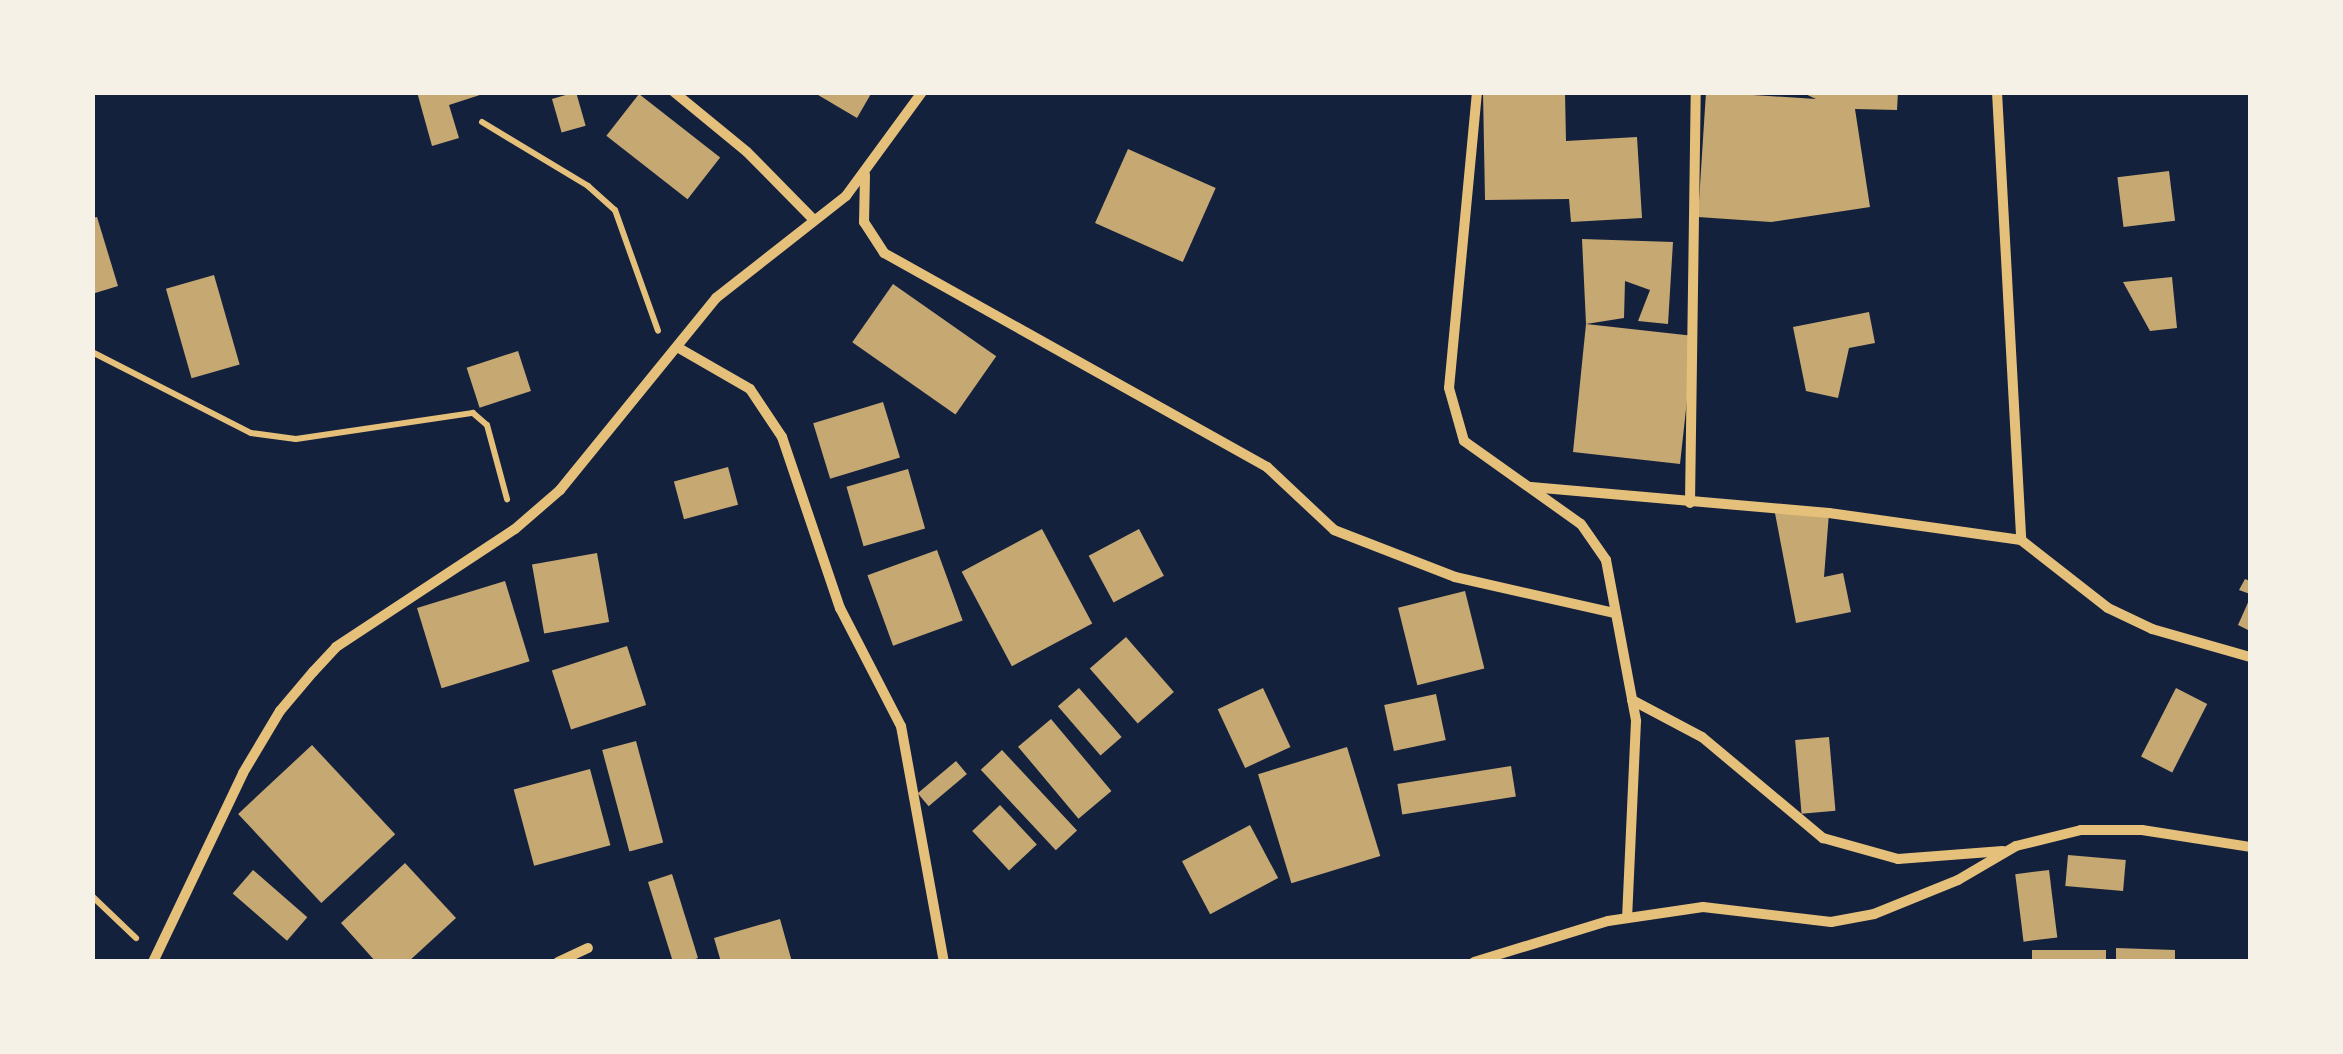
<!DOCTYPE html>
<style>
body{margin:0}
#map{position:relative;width:2343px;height:1054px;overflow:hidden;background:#14213d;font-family:"Roboto Condensed",sans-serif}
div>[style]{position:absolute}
.building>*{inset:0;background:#c6a872;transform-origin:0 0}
.path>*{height:6px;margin:-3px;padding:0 3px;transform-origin:3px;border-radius:3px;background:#e5c07b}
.minor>*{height:10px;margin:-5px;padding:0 5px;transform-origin:5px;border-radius:5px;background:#e5c07b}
span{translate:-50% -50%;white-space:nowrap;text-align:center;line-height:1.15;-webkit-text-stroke:9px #f6f1e7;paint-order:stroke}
.frame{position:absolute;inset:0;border:95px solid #f6f1e7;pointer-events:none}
</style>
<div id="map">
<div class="building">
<div style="clip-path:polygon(417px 92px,486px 92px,486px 93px,449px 105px,459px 138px,432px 146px)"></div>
<div style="left:576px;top:92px;width:35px;height:25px;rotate:74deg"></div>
<div style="clip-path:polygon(813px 92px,872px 92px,857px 118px)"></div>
<div style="clip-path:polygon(1483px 92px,1565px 92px,1566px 141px,1637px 137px,1642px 218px,1571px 222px,1569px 199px,1485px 200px)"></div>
<div style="clip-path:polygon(1706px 92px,1816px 99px,1801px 92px,1898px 92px,1897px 110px,1855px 109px,1870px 207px,1771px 222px,1698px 217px)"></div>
<div style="left:639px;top:94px;width:103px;height:53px;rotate:38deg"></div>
<div style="left:1128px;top:149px;width:96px;height:81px;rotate:24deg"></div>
<div style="left:2169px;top:171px;width:50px;height:52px;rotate:83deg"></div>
<div style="clip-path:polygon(97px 217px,118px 286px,92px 294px,92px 218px)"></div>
<div style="clip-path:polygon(1582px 239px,1673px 242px,1668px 324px,1638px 321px,1650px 290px,1625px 281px,1624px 318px,1586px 324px,1694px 336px,1680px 464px,1573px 452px,1586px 324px)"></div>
<div style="left:214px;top:275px;width:93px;height:50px;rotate:74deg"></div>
<div style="clip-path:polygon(2172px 277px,2177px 328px,2150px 331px,2123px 282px)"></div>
<div style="left:893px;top:284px;width:126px;height:71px;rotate:35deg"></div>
<div style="clip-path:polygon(1869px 312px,1875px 343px,1849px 348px,1838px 398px,1806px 391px,1793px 327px)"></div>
<div style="left:518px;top:351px;width:42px;height:54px;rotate:72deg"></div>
<div style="left:883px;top:402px;width:58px;height:73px;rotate:73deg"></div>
<div style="left:728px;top:467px;width:39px;height:56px;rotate:75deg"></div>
<div style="left:908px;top:469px;width:62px;height:64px;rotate:74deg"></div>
<div style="clip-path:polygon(1774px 508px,1829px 513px,1824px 577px,1843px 573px,1851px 612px,1796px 623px)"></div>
<div style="left:1042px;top:529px;width:107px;height:91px;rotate:62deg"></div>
<div style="left:1139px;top:529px;width:53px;height:57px;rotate:62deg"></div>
<div style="left:937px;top:550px;width:75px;height:74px;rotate:70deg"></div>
<div style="left:597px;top:553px;width:70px;height:66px;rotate:80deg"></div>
<div style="clip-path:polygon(2245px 579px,2250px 581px,2250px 594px,2239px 590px)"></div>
<div style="left:505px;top:581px;width:84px;height:92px;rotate:73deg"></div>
<div style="left:1465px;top:591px;width:80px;height:69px;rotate:76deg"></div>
<div style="clip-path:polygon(2250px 598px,2250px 631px,2238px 625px)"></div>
<div style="left:1126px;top:637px;width:73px;height:48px;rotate:49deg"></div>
<div style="left:627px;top:646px;width:62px;height:79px;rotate:72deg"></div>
<div style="left:1079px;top:688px;width:65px;height:28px;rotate:49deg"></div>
<div style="left:1263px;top:688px;width:65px;height:50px;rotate:65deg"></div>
<div style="left:2176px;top:688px;width:35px;height:77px;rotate:27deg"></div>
<div style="left:1436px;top:694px;width:47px;height:53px;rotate:78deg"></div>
<div style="left:1051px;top:719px;width:94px;height:43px;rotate:50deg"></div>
<div style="left:1829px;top:737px;width:74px;height:34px;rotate:85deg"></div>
<div style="left:636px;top:741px;width:105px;height:35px;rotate:75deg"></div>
<div style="left:312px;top:745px;width:122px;height:101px;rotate:47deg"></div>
<div style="left:1347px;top:747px;width:114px;height:93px;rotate:73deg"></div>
<div style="left:1002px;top:750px;width:110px;height:29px;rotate:47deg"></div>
<div style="left:956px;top:761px;width:17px;height:50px;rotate:50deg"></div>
<div style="left:1511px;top:766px;width:31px;height:115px;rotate:81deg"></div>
<div style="left:590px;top:769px;width:79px;height:79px;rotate:75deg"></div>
<div style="left:1000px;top:805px;width:54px;height:38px;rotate:47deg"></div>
<div style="left:1250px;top:825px;width:60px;height:77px;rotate:62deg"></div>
<div style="left:2068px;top:855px;width:58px;height:31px;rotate:5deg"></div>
<div style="clip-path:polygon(405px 863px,456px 918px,408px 962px,376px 962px,341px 923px)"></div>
<div style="left:253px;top:870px;width:72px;height:31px;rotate:41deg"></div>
<div style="left:2049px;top:870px;width:68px;height:34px;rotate:83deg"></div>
<div style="clip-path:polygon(672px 874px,698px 958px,687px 962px,673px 962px,648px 882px)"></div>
<div style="clip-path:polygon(780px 919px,792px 962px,721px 962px,714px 938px)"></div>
<div style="clip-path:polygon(2116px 948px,2175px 950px,2175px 962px,2116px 962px)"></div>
<div style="left:2032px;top:950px;width:74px;height:12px"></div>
</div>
<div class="path">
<div style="left:482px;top:122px;width:124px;rotate:31.1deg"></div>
<div style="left:588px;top:186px;width:36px;rotate:42deg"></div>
<div style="left:615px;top:210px;width:128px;rotate:70.4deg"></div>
<div style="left:92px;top:352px;width:178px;rotate:27deg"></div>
<div style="left:251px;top:433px;width:45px;rotate:7.6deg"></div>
<div style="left:296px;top:439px;width:179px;rotate:-8.4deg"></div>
<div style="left:473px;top:413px;width:18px;rotate:41deg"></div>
<div style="left:487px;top:425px;width:77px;rotate:74.9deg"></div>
<div style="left:92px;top:896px;width:61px;rotate:43.7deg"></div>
</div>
<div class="minor">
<div style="left:674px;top:92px;width:94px;rotate:39.4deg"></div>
<div style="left:747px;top:152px;width:95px;rotate:45.4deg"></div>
<div style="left:1477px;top:92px;width:297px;rotate:95.4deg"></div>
<div style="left:1449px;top:388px;width:55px;rotate:74.2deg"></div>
<div style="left:1464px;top:441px;width:143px;rotate:35.4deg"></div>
<div style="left:1581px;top:524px;width:44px;rotate:55.2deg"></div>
<div style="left:1606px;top:560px;width:164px;rotate:79.4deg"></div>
<div style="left:1636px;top:721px;width:196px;rotate:92.6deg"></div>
<div style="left:1997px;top:92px;width:449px;rotate:86.9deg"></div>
<div style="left:865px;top:175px;width:47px;rotate:91.2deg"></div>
<div style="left:864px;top:222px;width:37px;rotate:57deg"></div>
<div style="left:884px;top:253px;width:439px;rotate:29.2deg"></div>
<div style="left:1267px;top:467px;width:92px;rotate:43.2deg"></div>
<div style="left:1334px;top:530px;width:130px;rotate:21.2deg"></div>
<div style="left:1455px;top:577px;width:164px;rotate:12.7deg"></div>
<div style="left:677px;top:347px;width:84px;rotate:29.9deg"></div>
<div style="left:750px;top:389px;width:58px;rotate:56.3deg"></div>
<div style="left:782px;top:437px;width:181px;rotate:71.3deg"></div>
<div style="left:840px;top:608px;width:133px;rotate:62.7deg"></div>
<div style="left:901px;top:726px;width:240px;rotate:79.7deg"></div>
<div style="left:1531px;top:487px;width:299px;rotate:5deg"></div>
<div style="left:1829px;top:513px;width:194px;rotate:8deg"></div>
<div style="left:2021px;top:540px;width:110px;rotate:38deg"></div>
<div style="left:2108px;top:608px;width:49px;rotate:25.5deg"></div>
<div style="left:2152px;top:629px;width:102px;rotate:15.9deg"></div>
<div style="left:1690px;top:503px;width:411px;rotate:-89.2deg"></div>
<div style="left:1632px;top:700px;width:79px;rotate:27.9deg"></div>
<div style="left:1702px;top:737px;width:158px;rotate:39.9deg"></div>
<div style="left:1823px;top:838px;width:78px;rotate:15.6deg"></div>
<div style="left:1898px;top:859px;width:105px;rotate:-4.4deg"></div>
<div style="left:153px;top:962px;width:209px;rotate:-64.5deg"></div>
<div style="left:243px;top:773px;width:72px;rotate:-59.2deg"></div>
<div style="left:280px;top:711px;width:51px;rotate:-49.8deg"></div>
<div style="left:313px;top:672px;width:34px;rotate:-47deg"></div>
<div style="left:336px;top:647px;width:214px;rotate:-33.4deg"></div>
<div style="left:515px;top:529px;width:60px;rotate:-40.9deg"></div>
<div style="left:560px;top:490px;width:247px;rotate:-50.9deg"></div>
<div style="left:716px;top:298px;width:165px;rotate:-38.1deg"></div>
<div style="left:846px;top:196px;width:129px;rotate:-53.8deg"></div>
<div style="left:558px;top:962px;width:33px;rotate:-25deg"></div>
<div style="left:1474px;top:962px;width:140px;rotate:-17deg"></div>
<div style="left:1608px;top:921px;width:96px;rotate:-8.4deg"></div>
<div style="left:1703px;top:907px;width:129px;rotate:6.7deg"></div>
<div style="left:1831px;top:922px;width:44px;rotate:-10.5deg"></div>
<div style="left:1874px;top:914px;width:91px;rotate:-22deg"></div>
<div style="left:1958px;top:880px;width:67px;rotate:-30.4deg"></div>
<div style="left:2016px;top:846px;width:67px;rotate:-13.8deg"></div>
<div style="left:2081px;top:830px;width:61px"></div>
<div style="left:2142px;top:830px;width:109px;rotate:8.9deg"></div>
</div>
<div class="frame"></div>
</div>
